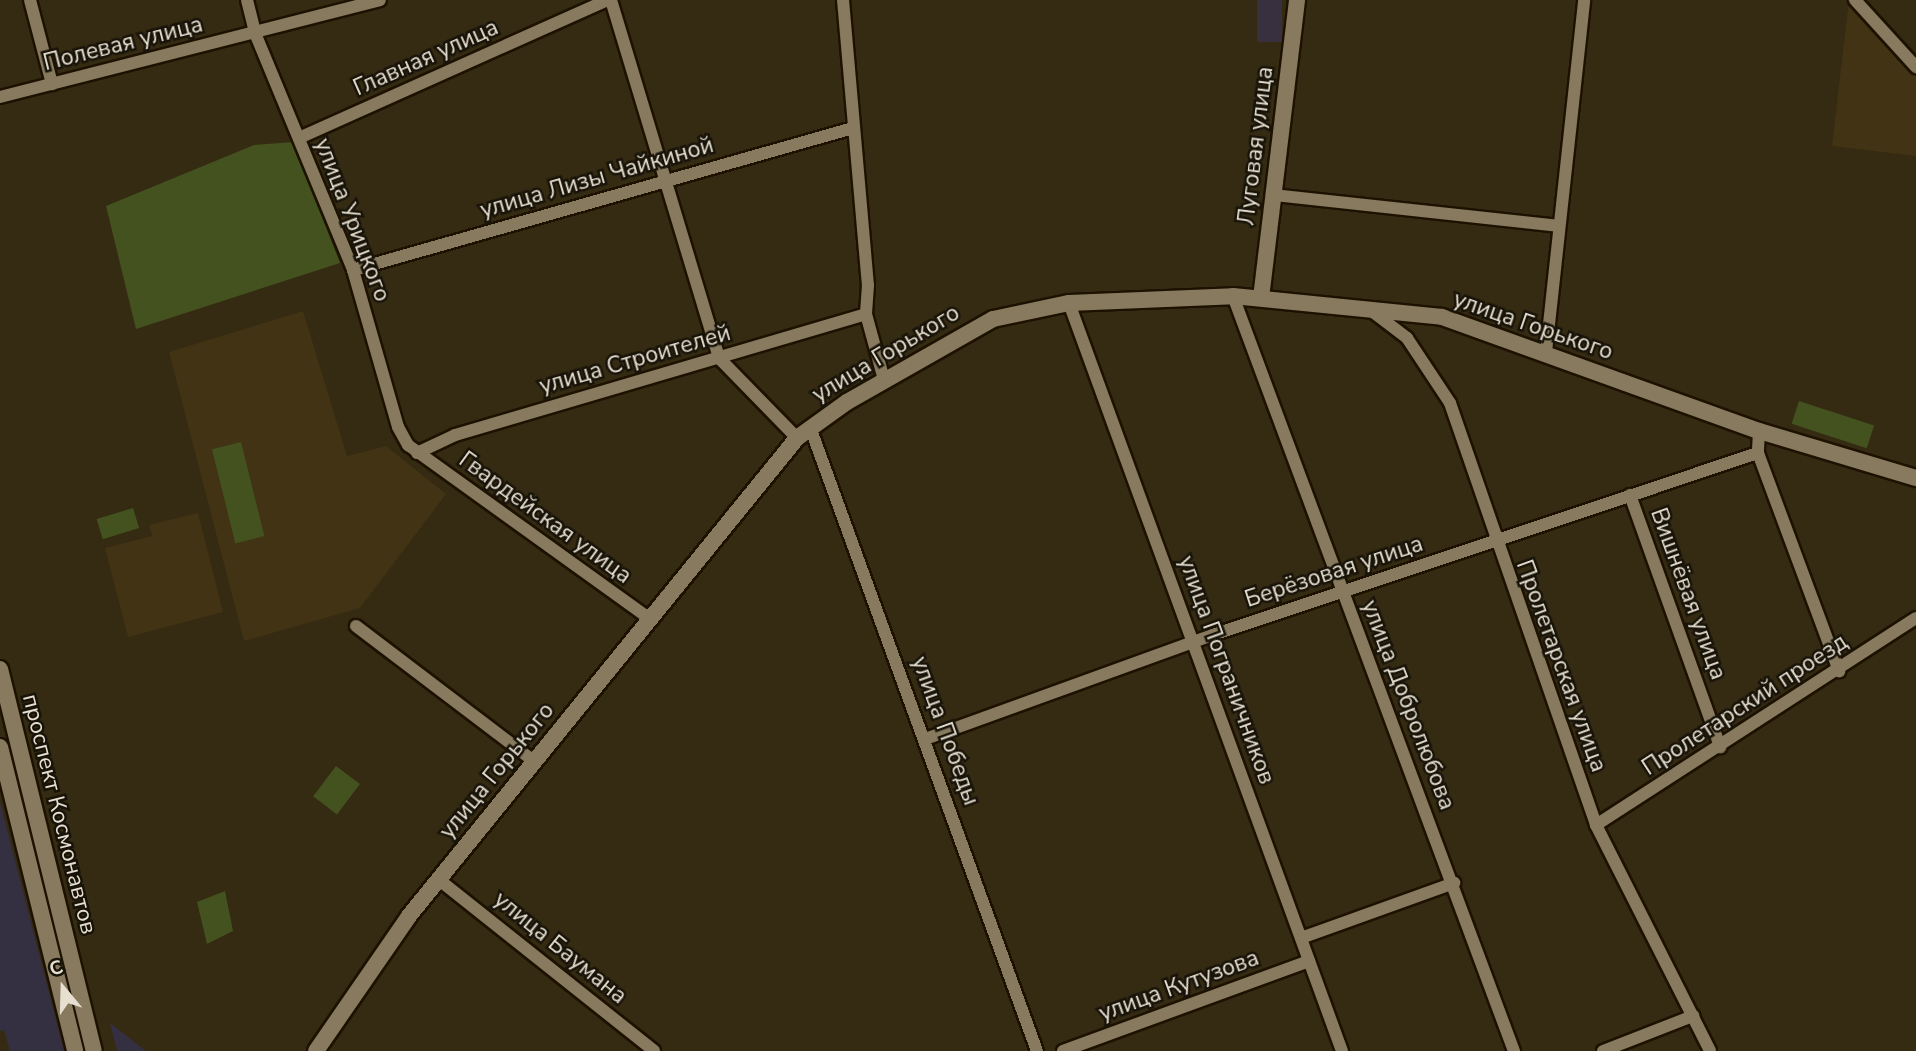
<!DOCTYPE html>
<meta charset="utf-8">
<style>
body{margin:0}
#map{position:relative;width:1916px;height:1051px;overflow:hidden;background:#352a12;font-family:"Nunito Sans",sans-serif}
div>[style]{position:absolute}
.commercial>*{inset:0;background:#343041}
.industrial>*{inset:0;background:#382f3f;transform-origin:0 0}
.built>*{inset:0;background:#413313}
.green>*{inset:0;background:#43521e;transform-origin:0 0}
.roads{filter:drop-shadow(2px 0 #1d1200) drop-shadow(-2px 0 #1d1200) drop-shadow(0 2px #1d1200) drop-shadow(0 -2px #1d1200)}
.street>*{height:12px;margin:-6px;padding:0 6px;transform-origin:6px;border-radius:6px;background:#877a5f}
.secondary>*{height:16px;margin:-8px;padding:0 8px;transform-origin:8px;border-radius:8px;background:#877a5f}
span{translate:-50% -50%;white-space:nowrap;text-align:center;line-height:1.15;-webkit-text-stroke:5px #181309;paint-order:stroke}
.street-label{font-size:23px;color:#e7e0d1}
.north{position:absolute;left:28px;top:953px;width:70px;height:70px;-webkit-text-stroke:5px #181309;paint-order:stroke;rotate:341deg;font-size:19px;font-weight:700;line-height:28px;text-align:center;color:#e7e0d1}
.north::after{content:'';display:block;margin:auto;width:24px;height:32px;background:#e7e0d1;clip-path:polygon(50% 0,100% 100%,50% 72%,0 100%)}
</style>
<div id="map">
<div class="commercial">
<div style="clip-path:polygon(0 802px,64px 1051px,10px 1051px,4px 1030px,0 1031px)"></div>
<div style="clip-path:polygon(110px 1023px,146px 1051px,117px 1051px)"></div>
</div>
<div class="industrial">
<div style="left:1257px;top:0;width:25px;height:42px"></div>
</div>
<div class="built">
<div style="clip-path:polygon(1849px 0,1916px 75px,1916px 156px,1832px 146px)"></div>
<div style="clip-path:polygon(303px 311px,347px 456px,386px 446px,446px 494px,360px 608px,244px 641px,169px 352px)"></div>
<div style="clip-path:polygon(198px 513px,223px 612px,128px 637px,105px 548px,152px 536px,149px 525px)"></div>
</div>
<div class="green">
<div style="clip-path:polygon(293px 142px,340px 263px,136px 329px,106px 206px,254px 145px)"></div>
<div style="left:1799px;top:401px;width:79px;height:24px;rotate:18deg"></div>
<div style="left:241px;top:442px;width:97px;height:30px;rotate:76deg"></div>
<div style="left:133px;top:508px;width:21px;height:38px;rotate:73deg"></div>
<div style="left:336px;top:766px;width:30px;height:38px;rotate:37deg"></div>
<div style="clip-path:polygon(225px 891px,233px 931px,207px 944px,197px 902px)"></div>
</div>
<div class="roads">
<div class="street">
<div style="left:30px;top:0;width:87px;rotate:75.3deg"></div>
<div style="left:247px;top:0;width:34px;rotate:76deg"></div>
<div style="left:255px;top:33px;width:256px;rotate:67.5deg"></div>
<div style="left:353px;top:270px;width:163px;rotate:74deg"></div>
<div style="left:398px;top:427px;width:21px;rotate:61deg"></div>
<div style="left:408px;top:445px;width:297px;rotate:35.7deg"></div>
<div style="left:611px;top:0;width:374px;rotate:73.2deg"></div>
<div style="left:719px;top:358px;width:112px;rotate:45.7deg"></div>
<div style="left:843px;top:0;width:286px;rotate:85deg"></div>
<div style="left:868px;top:285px;width:29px;rotate:94deg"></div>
<div style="left:866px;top:314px;width:68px;rotate:74.7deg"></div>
<div style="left:1855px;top:0;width:91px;rotate:47.7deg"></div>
<div style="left:0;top:97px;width:392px;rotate:-14.3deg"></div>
<div style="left:299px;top:138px;width:338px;rotate:-24.1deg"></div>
<div style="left:1274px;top:195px;width:286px;rotate:6.2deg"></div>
<div style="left:353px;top:270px;width:520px;rotate:-15.85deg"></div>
<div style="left:1233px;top:296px;width:806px;rotate:69.59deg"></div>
<div style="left:1069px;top:303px;width:796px;rotate:69.95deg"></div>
<div style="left:1369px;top:309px;width:48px;rotate:37.3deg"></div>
<div style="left:1407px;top:338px;width:78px;rotate:56.5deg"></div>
<div style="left:1450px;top:403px;width:447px;rotate:70.9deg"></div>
<div style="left:1596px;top:825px;width:253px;rotate:63.2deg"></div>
<div style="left:1546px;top:352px;width:354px;rotate:-83.8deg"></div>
<div style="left:810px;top:427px;width:664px;rotate:70.01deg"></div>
<div style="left:1759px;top:431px;width:22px;rotate:93deg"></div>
<div style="left:1758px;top:453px;width:233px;rotate:69.6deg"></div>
<div style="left:417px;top:453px;width:42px;rotate:-25.3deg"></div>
<div style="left:455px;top:435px;width:428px;rotate:-16.4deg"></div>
<div style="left:1630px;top:495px;width:268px;rotate:70.3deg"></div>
<div style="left:356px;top:626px;width:225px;rotate:37.2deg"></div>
<div style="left:925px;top:739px;width:303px;rotate:-19.9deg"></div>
<div style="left:1210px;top:636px;width:578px;rotate:-18.47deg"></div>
<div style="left:1596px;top:825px;width:381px;rotate:-32.9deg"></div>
<div style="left:438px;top:879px;width:276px;rotate:38.5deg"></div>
<div style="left:1301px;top:938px;width:163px;rotate:-19.8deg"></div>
<div style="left:1063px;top:1051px;width:262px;rotate:-20.1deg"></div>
<div style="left:1603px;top:1051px;width:97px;rotate:-21.3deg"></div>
</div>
<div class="secondary">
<div style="left:1261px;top:298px;width:300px;rotate:-83.1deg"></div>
<div style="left:0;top:669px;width:393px;rotate:76.2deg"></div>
<div style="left:0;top:747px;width:313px;rotate:76.1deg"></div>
<div style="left:316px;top:1051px;width:164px;rotate:-55.4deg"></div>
<div style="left:409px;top:916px;width:616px;rotate:-50.93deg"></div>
<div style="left:797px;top:438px;width:62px;rotate:-35.8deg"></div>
<div style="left:847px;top:402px;width:168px;rotate:-29.6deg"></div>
<div style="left:993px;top:319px;width:78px;rotate:-11.9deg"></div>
<div style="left:1069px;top:303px;width:164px;rotate:-2.4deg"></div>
<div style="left:1233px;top:296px;width:210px;rotate:5.7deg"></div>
<div style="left:1442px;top:317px;width:337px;rotate:19.8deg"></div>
<div style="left:1759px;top:431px;width:164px;rotate:16.7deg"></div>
</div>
</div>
<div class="street-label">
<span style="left:123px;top:44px;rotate:-14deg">Полевая улица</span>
<span style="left:426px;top:58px;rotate:-24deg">Главная улица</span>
<span style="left:1256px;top:146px;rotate:-83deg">Луговая улица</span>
<span style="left:597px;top:178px;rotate:-16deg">улица Лизы Чайкиной</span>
<span style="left:352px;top:220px;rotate:69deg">улица Урицкого</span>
<span style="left:1533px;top:326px;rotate:19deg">улица Горького</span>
<span style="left:886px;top:354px;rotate:-31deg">улица Горького</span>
<span style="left:635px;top:360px;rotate:-16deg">улица Строителей</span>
<span style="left:545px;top:518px;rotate:36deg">Гвардейская улица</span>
<span style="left:1334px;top:572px;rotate:-18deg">Берёзовая улица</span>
<span style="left:1688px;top:594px;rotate:70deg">Вишнёвая улица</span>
<span style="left:1561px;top:666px;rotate:70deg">Пролетарская улица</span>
<span style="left:1226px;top:670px;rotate:70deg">улица Пограничников</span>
<span style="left:1408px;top:705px;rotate:69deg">улица Добролюбова</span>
<span style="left:1745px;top:705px;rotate:-33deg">Пролетарский проезд</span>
<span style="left:945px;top:731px;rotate:70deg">улица Победы</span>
<span style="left:497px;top:771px;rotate:-51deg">улица Горького</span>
<span style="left:59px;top:814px;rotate:76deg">проспект Космонавтов</span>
<span style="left:560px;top:948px;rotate:39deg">улица Баумана</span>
<span style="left:1179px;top:986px;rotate:-20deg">улица Кутузова</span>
</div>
<div class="north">С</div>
</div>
